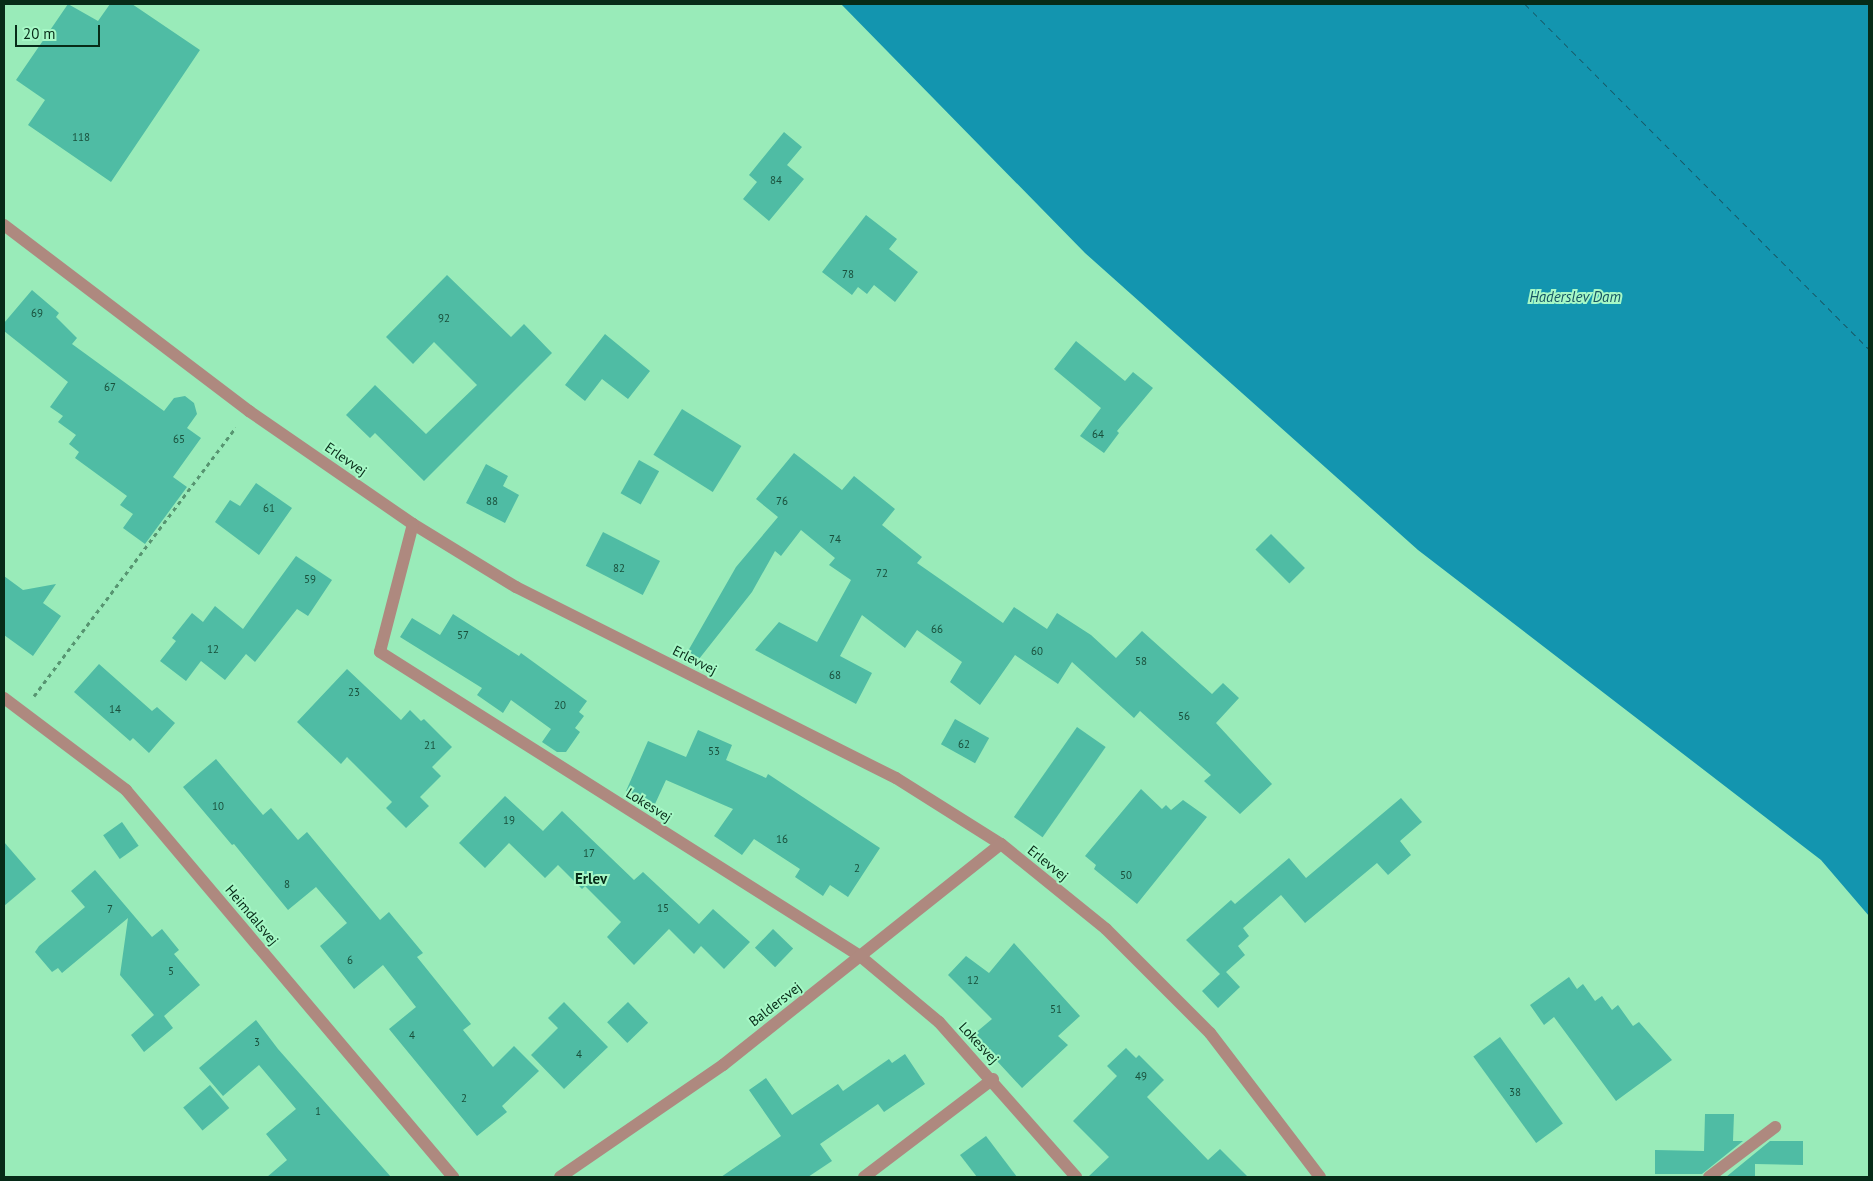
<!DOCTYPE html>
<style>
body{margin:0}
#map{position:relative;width:1873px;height:1181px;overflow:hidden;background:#99ebb9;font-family:"PT Sans",sans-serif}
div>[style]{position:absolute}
.water>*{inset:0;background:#1395af}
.ferry>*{height:1px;margin-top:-0.5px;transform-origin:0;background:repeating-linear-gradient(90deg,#175664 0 6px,transparent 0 11px)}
.building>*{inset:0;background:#4fbca4;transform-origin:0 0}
.path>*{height:3px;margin-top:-1.5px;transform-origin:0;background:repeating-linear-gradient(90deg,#579571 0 4px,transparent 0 8px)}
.minor>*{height:12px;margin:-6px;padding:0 6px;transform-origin:6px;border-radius:6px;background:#ae897f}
span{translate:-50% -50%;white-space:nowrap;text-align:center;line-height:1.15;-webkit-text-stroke:4px #a6f8c6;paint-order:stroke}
.number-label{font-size:11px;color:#194f3b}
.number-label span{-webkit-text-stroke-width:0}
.street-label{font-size:14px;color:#072b18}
.water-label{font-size:15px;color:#175664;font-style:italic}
.neighbourhood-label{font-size:15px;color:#072b18;font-weight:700}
.frame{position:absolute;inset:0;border:5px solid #072b18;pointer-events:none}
.scale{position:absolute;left:15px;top:25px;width:85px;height:22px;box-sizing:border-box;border:2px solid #072b18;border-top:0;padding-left:6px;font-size:15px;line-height:18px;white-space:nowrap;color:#072b18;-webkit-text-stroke:4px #a6f8c6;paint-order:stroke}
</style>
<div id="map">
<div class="water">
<div style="clip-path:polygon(841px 4px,1869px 4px,1869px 916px,1821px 860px,1418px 550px,1085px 253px)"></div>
</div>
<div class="ferry">
<div style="left:1525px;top:4px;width:487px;rotate:45.1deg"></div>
</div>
<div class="building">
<div style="clip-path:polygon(68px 4px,98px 21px,110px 4px,132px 4px,200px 50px,111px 182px,28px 125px,45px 100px,16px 80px)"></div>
<div style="clip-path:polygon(784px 132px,802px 147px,787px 165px,804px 179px,769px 221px,743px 199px,757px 182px,749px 175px)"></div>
<div style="clip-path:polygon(866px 215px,897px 239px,889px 249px,918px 272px,895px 302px,874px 285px,867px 294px,858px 287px,852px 295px,822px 272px)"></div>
<div style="clip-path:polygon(447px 275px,511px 337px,524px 324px,552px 353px,424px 481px,375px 433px,370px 438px,346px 415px,375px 385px,426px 434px,477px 385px,434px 342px,413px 364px,386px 337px)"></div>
<div style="clip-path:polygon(32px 290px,59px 313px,56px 317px,77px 338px,72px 344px,164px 411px,174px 398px,185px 396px,194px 403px,197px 414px,187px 428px,201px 438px,173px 477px,187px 487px,145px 544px,123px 528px,133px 514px,120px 505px,127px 496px,75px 458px,79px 452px,69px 444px,76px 435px,58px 422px,63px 416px,50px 407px,68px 382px,4px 331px,4px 323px)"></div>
<div style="clip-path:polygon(605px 334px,650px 371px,628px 399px,602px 379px,585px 401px,565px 385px)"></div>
<div style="clip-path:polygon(1076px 341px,1125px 381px,1133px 372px,1153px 388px,1117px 431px,1119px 433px,1104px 453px,1080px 436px,1101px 408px,1054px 369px)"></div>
<div style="left:682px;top:409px;width:70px;height:54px;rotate:32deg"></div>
<div style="clip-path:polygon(794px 453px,842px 490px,854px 476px,895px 509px,882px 525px,922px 557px,917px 563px,1003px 623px,1014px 607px,1047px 629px,1057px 613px,1091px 635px,1116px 658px,1142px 631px,1212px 694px,1223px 683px,1239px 698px,1216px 723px,1272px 784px,1240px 814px,1204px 781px,1211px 775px,1140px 711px,1134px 718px,1072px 662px,1058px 684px,1015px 655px,980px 705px,950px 682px,962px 662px,917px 630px,905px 648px,862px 615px,840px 656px,872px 673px,856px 704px,755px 650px,779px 622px,817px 642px,851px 580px,829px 565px,835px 558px,801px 530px,781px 556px,775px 551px,752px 592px,699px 659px,688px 651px,736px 567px,778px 517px,756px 499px)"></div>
<div style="left:639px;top:460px;width:23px;height:38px;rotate:29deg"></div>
<div style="clip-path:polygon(486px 464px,508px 476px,503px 486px,519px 495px,505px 523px,466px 503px)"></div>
<div style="clip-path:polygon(256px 483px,292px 508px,259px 555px,215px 522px,230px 500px,240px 506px)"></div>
<div style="left:603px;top:532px;width:64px;height:38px;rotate:27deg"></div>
<div style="left:1271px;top:534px;width:48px;height:22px;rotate:45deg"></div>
<div style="clip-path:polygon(296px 556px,332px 580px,308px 616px,297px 609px,255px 662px,246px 654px,225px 680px,201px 661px,186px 681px,160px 661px,176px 641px,172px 638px,192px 613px,203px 622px,215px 606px,243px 629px)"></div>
<div style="clip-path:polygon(4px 576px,23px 590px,56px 584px,43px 603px,61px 616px,33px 656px,4px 635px)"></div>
<div style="clip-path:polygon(453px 614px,519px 656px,521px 653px,587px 701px,579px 712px,584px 716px,575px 728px,580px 732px,566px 752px,557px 752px,542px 742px,551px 729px,511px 700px,503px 713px,477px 695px,482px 688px,400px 637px,412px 618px,440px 635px)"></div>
<div style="clip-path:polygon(99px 664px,152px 711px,157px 707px,175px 723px,149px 753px,133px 738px,130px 741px,74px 692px)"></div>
<div style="clip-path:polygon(347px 669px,401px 720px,410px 710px,421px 721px,424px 719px,452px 747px,432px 767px,441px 776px,420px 797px,429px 806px,406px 828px,386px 808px,392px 802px,347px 757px,341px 764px,297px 722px)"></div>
<div style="left:955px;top:719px;width:39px;height:29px;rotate:29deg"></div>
<div style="left:1077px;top:727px;width:35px;height:110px;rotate:35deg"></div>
<div style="clip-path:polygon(698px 730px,732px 745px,726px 760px,766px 778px,768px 774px,880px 848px,848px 897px,830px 885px,823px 896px,795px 877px,800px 869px,754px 839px,742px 855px,723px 842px,714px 836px,733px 809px,666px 780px,655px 804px,626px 791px,648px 741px,686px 757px)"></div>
<div style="clip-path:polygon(216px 759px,263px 815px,271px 808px,298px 840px,307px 832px,380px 920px,389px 912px,423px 953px,417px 957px,471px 1024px,463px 1030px,493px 1067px,514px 1046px,539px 1071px,502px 1106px,507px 1112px,477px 1136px,389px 1029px,416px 1007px,383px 965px,354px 989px,320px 946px,347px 923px,316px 887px,288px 910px,234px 844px,232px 845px,183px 787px)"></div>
<div style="clip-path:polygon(1141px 789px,1162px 809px,1166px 805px,1171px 810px,1183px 800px,1207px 817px,1137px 904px,1094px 869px,1096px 865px,1085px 856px)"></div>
<div style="clip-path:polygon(505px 796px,543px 831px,562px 811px,634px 880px,643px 872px,699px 924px,713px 909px,750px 942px,724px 969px,701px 946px,694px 954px,669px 929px,634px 965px,607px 937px,621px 922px,585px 886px,582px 889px,558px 865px,545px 878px,509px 843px,485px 868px,459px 843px)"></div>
<div style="clip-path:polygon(1401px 798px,1422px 822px,1400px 841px,1411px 855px,1388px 875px,1377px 863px,1305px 923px,1281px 895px,1243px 928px,1249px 936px,1238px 946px,1245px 955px,1226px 972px,1240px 987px,1218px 1008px,1202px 991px,1220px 974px,1186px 940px,1231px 900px,1235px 904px,1289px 858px,1306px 878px)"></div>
<div style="left:122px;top:822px;width:29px;height:23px;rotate:55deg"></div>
<div style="clip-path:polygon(4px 842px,36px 879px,4px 906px)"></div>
<div style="clip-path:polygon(95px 870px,152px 937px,162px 929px,179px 950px,174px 954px,200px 985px,164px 1016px,173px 1028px,144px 1052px,131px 1035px,154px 1015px,120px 975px,128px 918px,62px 973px,58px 968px,52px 972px,35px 952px,39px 946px,85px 907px,71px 891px)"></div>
<div style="left:773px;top:929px;width:28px;height:26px;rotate:44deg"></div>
<div style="clip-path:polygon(1014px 943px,1080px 1016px,1058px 1036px,1068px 1045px,1022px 1088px,973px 1035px,992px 1019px,948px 975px,966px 956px,989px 973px)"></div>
<div style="clip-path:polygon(1569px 977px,1577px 989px,1583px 984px,1595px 1001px,1602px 996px,1612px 1010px,1618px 1005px,1633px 1026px,1639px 1022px,1672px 1060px,1616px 1101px,1554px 1017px,1544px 1025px,1530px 1005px)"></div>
<div style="clip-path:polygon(564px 1002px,608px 1047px,564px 1089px,531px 1055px,558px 1028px,548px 1018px)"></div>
<div style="left:628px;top:1002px;width:29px;height:29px;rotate:46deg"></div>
<div style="clip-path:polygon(256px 1020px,278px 1049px,391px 1177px,267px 1177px,287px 1160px,266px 1134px,296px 1109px,259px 1065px,223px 1096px,199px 1068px)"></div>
<div style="left:1500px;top:1037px;width:107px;height:33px;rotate:54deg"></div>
<div style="clip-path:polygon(1126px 1048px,1136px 1058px,1139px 1055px,1164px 1080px,1147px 1097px,1208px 1160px,1220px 1149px,1248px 1177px,1088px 1177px,1109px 1157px,1073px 1121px,1117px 1076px,1107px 1066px)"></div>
<div style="clip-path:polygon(905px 1054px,925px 1084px,884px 1112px,878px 1104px,820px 1144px,832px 1161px,808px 1177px,721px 1177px,781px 1136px,749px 1090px,766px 1078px,792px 1115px,838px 1084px,843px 1091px,889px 1059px,892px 1063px)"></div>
<div style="left:210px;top:1085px;width:30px;height:35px;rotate:50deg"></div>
<div style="clip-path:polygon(1705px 1114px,1734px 1114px,1733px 1141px,1743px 1141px,1702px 1174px,1655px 1174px,1655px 1150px,1704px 1151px)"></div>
<div style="clip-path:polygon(986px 1136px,1017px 1177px,977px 1177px,960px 1155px)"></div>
<div style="clip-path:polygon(1770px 1141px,1803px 1141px,1803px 1165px,1755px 1164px,1755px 1177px,1726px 1177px)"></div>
</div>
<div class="path">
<div style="left:34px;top:696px;width:336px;rotate:-53.1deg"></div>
</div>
<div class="minor">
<div style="left:4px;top:225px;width:308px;rotate:37.2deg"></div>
<div style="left:249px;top:411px;width:199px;rotate:34.6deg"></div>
<div style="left:413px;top:524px;width:121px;rotate:31.5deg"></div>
<div style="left:516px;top:587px;width:425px;rotate:26.7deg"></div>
<div style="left:896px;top:778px;width:124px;rotate:32.2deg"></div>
<div style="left:1001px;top:844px;width:135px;rotate:39deg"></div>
<div style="left:1106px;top:929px;width:147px;rotate:45deg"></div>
<div style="left:1210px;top:1033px;width:181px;rotate:52.6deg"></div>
<div style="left:413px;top:524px;width:132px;rotate:104.5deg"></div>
<div style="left:380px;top:652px;width:568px;rotate:32.35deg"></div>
<div style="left:860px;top:956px;width:103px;rotate:39.9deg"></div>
<div style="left:939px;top:1022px;width:207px;rotate:48.5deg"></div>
<div style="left:4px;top:698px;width:153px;rotate:37deg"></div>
<div style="left:126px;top:790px;width:507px;rotate:49.8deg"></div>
<div style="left:560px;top:1177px;width:198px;rotate:-34.5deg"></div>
<div style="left:723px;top:1065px;width:355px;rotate:-38.5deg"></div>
<div style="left:864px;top:1177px;width:162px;rotate:-37.2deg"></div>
<div style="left:1709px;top:1177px;width:83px;rotate:-37.1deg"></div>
</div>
<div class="number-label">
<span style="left:81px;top:137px">118</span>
<span style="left:776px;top:180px">84</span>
<span style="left:848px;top:274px">78</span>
<span style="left:37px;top:313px">69</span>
<span style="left:444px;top:318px">92</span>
<span style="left:110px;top:387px">67</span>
<span style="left:1098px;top:434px">64</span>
<span style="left:179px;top:439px">65</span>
<span style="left:492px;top:501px">88</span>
<span style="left:782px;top:501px">76</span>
<span style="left:269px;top:508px">61</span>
<span style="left:835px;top:539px">74</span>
<span style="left:619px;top:568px">82</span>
<span style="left:882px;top:573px">72</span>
<span style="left:310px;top:579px">59</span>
<span style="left:937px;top:629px">66</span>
<span style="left:463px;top:635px">57</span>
<span style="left:213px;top:649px">12</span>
<span style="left:1037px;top:651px">60</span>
<span style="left:1141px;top:661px">58</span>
<span style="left:835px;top:675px">68</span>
<span style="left:354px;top:692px">23</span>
<span style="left:560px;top:705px">20</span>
<span style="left:115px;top:709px">14</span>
<span style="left:1184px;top:716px">56</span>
<span style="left:964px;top:744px">62</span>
<span style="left:430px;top:745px">21</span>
<span style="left:714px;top:751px">53</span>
<span style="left:218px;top:806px">10</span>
<span style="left:509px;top:820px">19</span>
<span style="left:782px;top:839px">16</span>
<span style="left:589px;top:853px">17</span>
<span style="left:857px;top:868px">2</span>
<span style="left:1126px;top:875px">50</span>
<span style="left:287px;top:884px">8</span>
<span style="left:663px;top:908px">15</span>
<span style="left:110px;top:909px">7</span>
<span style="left:350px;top:960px">6</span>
<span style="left:171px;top:971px">5</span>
<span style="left:973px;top:980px">12</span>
<span style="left:1056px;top:1009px">51</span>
<span style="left:412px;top:1035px">4</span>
<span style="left:257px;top:1042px">3</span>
<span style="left:579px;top:1054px">4</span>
<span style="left:1141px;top:1076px">49</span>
<span style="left:1515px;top:1092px">38</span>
<span style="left:464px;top:1098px">2</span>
<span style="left:318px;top:1111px">1</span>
</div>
<div class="street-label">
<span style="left:346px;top:459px;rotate:35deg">Erlevvej</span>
<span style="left:695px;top:660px;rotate:27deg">Erlevvej</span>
<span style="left:649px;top:805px;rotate:32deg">Lokesvej</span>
<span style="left:1048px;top:863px;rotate:39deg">Erlevvej</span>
<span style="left:252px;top:915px;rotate:50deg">Heimdalsvej</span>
<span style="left:775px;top:1004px;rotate:-38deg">Baldersvej</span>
<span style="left:979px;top:1043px;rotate:47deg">Lokesvej</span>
</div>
<div class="water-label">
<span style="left:1575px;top:297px">Haderslev Dam</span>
</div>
<div class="neighbourhood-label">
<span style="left:591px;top:879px">Erlev</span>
</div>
<div class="frame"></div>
<div class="scale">20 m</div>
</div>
